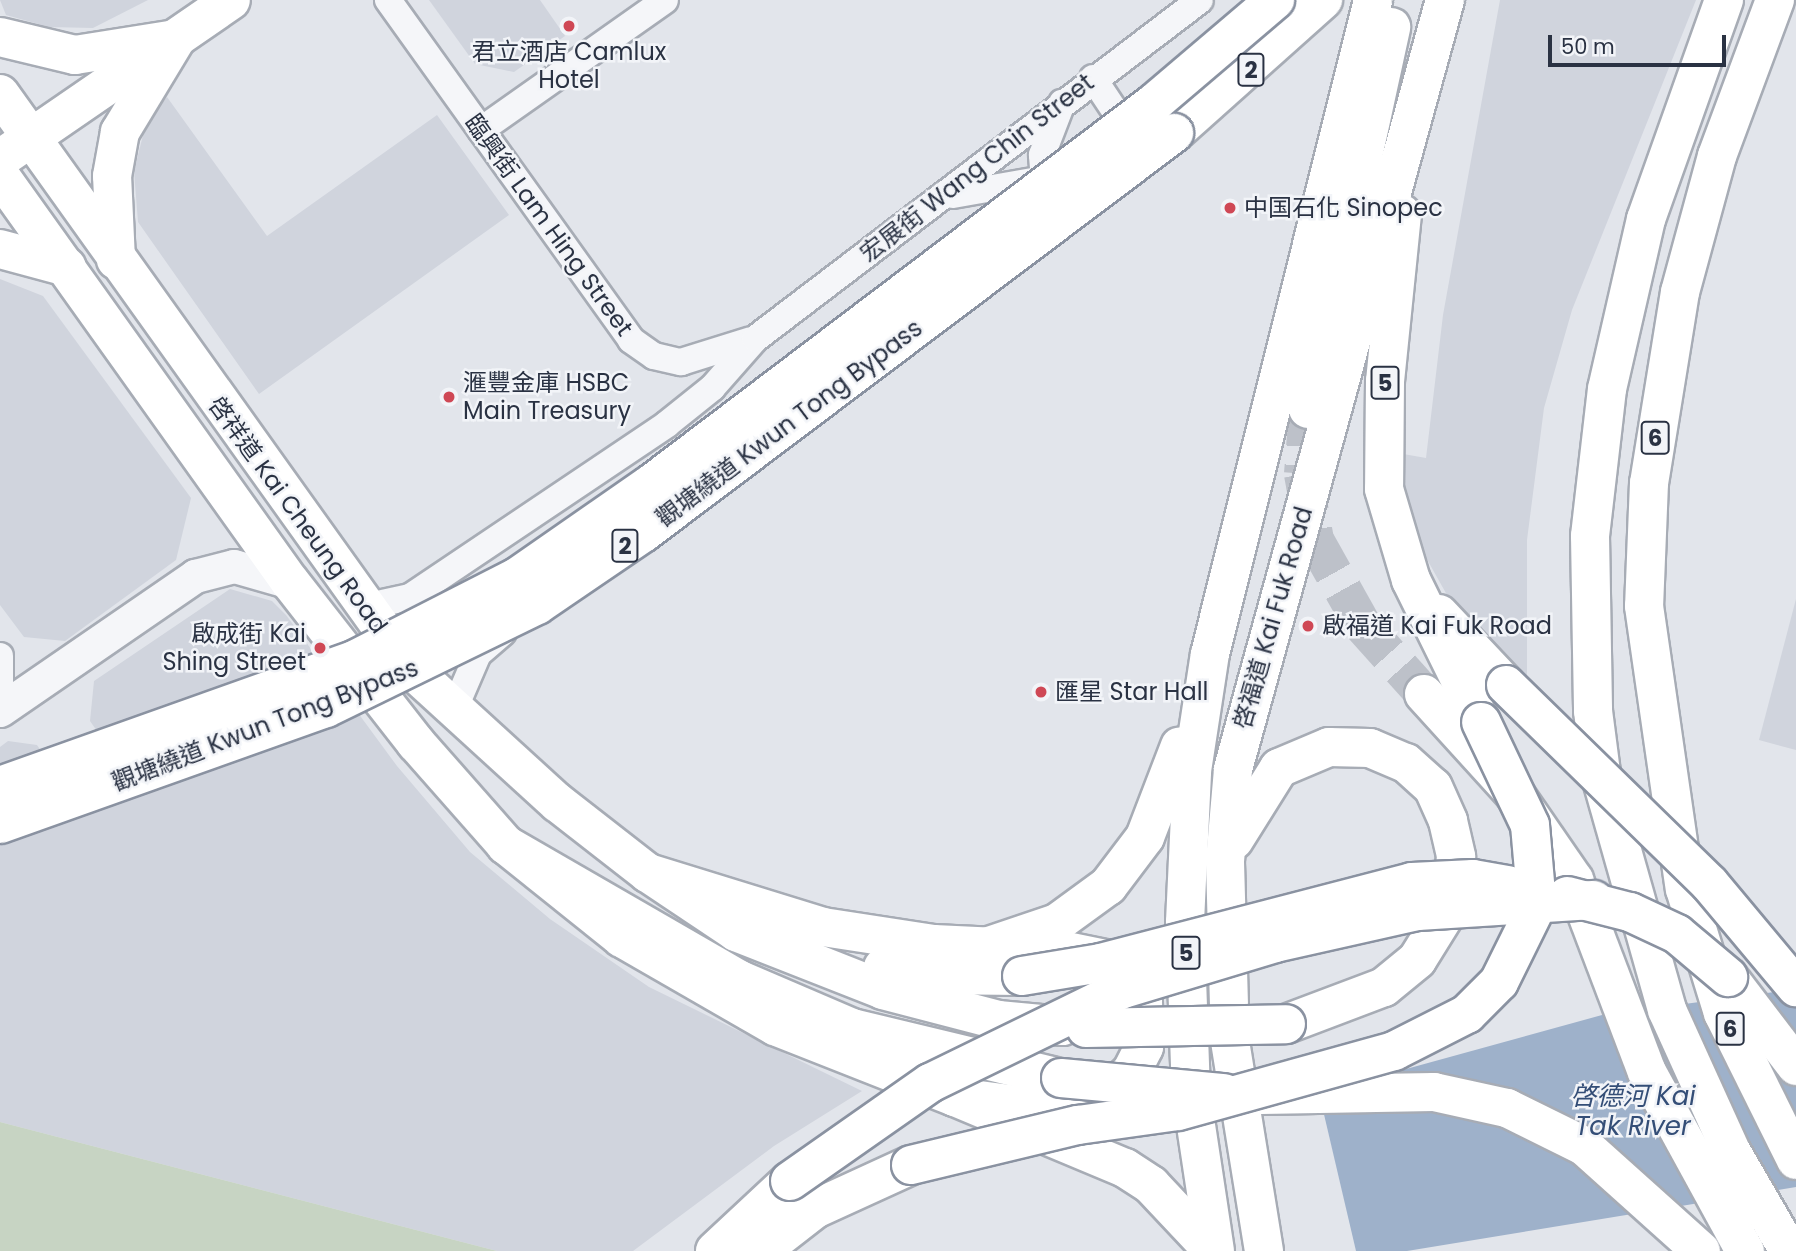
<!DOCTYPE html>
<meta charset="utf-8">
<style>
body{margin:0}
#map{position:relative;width:1796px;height:1251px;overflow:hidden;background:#e2e5eb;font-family:Poppins,"Noto Sans TC",sans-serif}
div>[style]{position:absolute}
.built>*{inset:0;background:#d0d4dd}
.green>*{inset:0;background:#c7d4c3}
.water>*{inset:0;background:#9eb1ca}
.trunk-tunnel>*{height:38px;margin-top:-19px;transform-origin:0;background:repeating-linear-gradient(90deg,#bdc1c9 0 38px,transparent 0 57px)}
.roads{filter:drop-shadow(2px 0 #a7acb5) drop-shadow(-2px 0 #a7acb5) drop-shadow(0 2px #a7acb5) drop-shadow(0 -2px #a7acb5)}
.minor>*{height:26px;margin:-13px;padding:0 13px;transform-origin:13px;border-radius:13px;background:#f5f6f9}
.tertiary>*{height:33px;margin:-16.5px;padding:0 16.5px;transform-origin:16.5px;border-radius:16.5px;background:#f5f6f9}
.secondary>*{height:38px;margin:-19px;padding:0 19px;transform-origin:19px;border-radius:19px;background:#fff}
.primary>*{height:38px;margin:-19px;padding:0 19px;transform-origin:19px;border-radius:19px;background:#fff}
.trunk>*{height:38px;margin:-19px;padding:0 19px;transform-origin:19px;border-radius:19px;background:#fff}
.motorway>*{height:38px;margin:-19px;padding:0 19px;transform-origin:19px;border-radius:19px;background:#fff}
.bridges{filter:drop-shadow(2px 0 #8a92a1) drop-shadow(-2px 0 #8a92a1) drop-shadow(0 2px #8a92a1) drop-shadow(0 -2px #8a92a1)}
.trunk-bridge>*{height:38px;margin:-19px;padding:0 19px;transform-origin:19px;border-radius:19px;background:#fff}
.motorway-bridge>*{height:38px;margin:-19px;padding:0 19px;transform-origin:19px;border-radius:19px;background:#fff}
.dots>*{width:19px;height:19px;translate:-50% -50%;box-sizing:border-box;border:4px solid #f2f4f8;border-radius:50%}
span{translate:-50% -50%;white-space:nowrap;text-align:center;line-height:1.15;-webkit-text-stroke:5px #f2f4f8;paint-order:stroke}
.shield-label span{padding:2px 5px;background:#f2f4f8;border:2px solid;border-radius:5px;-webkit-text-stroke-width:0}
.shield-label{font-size:23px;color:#2a3243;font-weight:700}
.poi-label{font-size:24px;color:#2a3243}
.left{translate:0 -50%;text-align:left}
.right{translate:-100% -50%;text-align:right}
.street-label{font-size:24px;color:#2a3243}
.water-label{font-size:26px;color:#344e77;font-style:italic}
.scale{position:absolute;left:1548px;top:35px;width:178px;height:32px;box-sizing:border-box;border:4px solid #2a3243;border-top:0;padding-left:9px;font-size:21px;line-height:24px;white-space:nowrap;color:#2a3243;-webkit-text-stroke:5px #f2f4f8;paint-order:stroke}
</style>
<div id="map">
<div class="built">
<div style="clip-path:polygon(0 0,148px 0,93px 28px,49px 27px,6px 15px)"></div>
<div style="clip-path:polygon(429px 0,540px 0,565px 36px,514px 72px,475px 64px)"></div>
<div style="clip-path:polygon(1500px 0,1696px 0,1572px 310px,1544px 408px,1527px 540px,1527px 675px,1476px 637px,1456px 611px,1406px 522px,1392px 452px,1426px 458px,1443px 315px)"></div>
<div style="clip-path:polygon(167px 97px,267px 236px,437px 115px,509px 215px,259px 394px,138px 222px,134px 171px,146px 123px)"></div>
<div style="clip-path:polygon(0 279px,43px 296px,191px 498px,176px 560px,65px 641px,24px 637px,0 605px)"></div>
<div style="clip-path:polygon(230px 589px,272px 601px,286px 615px,397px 766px,470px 852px,550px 919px,649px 987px,862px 1091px,774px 1146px,633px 1251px,497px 1251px,0 1122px,0 747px,8px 741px,37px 745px,52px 767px,99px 734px,90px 721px,94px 681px)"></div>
<div style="clip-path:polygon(1796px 599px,1796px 750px,1759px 740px)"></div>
</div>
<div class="green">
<div style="clip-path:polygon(0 1122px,497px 1251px,0 1251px)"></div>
</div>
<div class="water">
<div style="clip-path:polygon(1796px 989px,1796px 1187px,1407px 1251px,1356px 1251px,1319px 1093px,1602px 1015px)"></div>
</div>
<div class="trunk-tunnel">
<div style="left:1308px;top:409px;width:65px;rotate:94.4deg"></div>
<div style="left:1303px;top:474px;width:67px;rotate:79.7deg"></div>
<div style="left:1315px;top:540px;width:98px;rotate:60.8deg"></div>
<div style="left:1363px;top:626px;width:91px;rotate:48.1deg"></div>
</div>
<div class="roads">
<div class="minor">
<div style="left:388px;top:0;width:418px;rotate:54.4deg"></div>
<div style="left:631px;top:340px;width:28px;rotate:35deg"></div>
<div style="left:654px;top:356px;width:28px;rotate:13deg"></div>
<div style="left:681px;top:362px;width:73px;rotate:-17.4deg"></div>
<div style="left:1093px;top:78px;width:54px;rotate:56.3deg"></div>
<div style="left:1123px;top:123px;width:19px;rotate:-3deg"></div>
<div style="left:481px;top:130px;width:225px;rotate:-35.2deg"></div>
<div style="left:953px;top:195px;width:92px;rotate:-10deg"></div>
<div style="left:1054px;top:195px;width:19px;rotate:-122deg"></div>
<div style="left:1044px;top:179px;width:24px;rotate:-95deg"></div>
<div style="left:1042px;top:155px;width:56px;rotate:-69deg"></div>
<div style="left:364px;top:607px;width:47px;rotate:-12.3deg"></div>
<div style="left:410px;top:597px;width:310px;rotate:-33.9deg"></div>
<div style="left:667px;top:424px;width:58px;rotate:-38.7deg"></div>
<div style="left:712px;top:388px;width:65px;rotate:-48.7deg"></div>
<div style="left:755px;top:339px;width:559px;rotate:-37.3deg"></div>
<div style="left:0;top:656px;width:28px;rotate:90deg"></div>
<div style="left:453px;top:712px;width:63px;rotate:-66.7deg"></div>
<div style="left:478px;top:654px;width:33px;rotate:-41deg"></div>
</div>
<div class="tertiary">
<div style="left:0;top:710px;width:237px;rotate:-34.5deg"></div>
<div style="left:195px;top:576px;width:40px;rotate:-14.4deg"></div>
<div style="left:234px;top:566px;width:58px;rotate:15.9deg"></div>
</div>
<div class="secondary">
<div style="left:0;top:159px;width:280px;rotate:-34.5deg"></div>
</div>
<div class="primary">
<div style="left:0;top:37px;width:77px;rotate:13.5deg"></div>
<div style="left:75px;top:55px;width:102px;rotate:-9deg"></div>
<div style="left:0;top:94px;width:707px;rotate:54.44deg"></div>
<div style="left:411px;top:669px;width:199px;rotate:42.4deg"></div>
<div style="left:558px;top:803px;width:114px;rotate:37.9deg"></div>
<div style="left:648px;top:873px;width:183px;rotate:17.1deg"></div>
<div style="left:823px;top:927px;width:112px;rotate:8.7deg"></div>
<div style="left:934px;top:944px;width:128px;rotate:2.7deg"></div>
<div style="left:1062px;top:950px;width:45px;rotate:11.6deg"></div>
<div style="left:1106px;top:959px;width:29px;rotate:38deg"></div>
<div style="left:1129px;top:977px;width:29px;rotate:61deg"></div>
<div style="left:1143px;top:1002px;width:45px;rotate:88.7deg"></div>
<div style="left:1144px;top:1047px;width:28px;rotate:117deg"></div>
<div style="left:1131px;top:1072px;width:36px;rotate:138deg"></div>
<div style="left:1104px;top:1096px;width:44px;rotate:159.9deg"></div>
<div style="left:1063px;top:1111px;width:109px;rotate:-172.6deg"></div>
<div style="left:955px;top:1097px;width:193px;rotate:-158.5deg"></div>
<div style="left:775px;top:1026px;width:177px;rotate:-150.1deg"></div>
<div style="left:622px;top:938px;width:149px;rotate:-141.3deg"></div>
<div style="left:506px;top:845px;width:136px;rotate:-131.4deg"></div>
<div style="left:416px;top:743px;width:204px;rotate:-128deg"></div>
<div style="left:290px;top:582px;width:499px;rotate:-125.5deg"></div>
<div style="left:0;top:249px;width:69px;rotate:15deg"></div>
<div style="left:116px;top:260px;width:84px;rotate:-92.7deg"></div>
<div style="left:112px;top:176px;width:45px;rotate:-79.7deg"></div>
<div style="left:120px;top:132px;width:109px;rotate:-58.9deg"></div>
</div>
<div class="trunk">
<div style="left:1724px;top:0;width:232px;rotate:109.6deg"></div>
<div style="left:1646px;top:219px;width:174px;rotate:102.9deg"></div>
<div style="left:1607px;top:389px;width:148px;rotate:96.6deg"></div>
<div style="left:1590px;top:536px;width:175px;rotate:89deg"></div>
<div style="left:1593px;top:711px;width:70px;rotate:82.6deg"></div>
<div style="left:1602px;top:780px;width:239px;rotate:74.2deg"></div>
<div style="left:1667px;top:1010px;width:155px;rotate:65.6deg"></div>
<div style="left:1731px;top:1151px;width:116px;rotate:59.9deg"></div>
<div style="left:1775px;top:0;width:166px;rotate:110.4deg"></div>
<div style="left:1717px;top:156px;width:141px;rotate:105.2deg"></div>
<div style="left:1680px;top:292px;width:193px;rotate:99.2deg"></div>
<div style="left:1649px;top:483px;width:123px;rotate:92.3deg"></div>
<div style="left:1644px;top:606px;width:286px;rotate:81.8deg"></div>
<div style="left:1685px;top:889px;width:130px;rotate:73deg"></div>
<div style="left:1723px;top:1013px;width:164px;rotate:63.6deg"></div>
<div style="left:1402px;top:214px;width:168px;rotate:95.8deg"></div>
<div style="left:1385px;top:381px;width:108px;rotate:90.5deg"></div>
<div style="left:1384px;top:489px;width:95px;rotate:73.5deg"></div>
<div style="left:1411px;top:580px;width:158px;rotate:63.8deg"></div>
<div style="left:1308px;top:409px;width:391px;rotate:-77.7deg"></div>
<div style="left:1439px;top:614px;width:98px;rotate:46.7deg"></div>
<div style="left:1424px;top:694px;width:134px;rotate:47.7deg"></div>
<div style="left:1514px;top:793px;width:106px;rotate:55.4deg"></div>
<div style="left:1574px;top:880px;width:205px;rotate:69.2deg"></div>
<div style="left:1647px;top:1072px;width:204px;rotate:61.3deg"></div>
<div style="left:1234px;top:840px;width:85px;rotate:-58deg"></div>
<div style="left:1279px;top:768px;width:54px;rotate:-22.8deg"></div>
<div style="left:1329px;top:747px;width:41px;rotate:1.4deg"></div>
<div style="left:1370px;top:748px;width:39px;rotate:23deg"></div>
<div style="left:1406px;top:763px;width:36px;rotate:42deg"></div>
<div style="left:1433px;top:787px;width:37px;rotate:66deg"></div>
<div style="left:1448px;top:821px;width:37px;rotate:77deg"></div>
<div style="left:1456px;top:857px;width:50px;rotate:96.8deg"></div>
<div style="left:1450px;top:907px;width:62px;rotate:121.9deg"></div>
<div style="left:1417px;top:960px;width:43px;rotate:140.7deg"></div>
<div style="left:1384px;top:987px;width:105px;rotate:159.3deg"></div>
<div style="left:506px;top:845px;width:270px;rotate:30deg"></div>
<div style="left:740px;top:980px;width:122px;rotate:23.2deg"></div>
<div style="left:852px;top:1028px;width:215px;rotate:13.5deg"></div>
<div style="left:648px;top:873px;width:106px;rotate:33.8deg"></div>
<div style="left:736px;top:932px;width:158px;rotate:21.5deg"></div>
<div style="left:883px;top:990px;width:119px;rotate:14.6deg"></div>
<div style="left:998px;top:1020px;width:65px;rotate:5.3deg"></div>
<div style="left:986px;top:947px;width:75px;rotate:-18.7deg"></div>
<div style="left:1057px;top:923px;width:63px;rotate:-36deg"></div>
<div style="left:1108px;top:886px;width:61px;rotate:-52.9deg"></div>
<div style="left:1145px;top:837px;width:97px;rotate:-69deg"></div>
<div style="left:883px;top:967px;width:45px;rotate:10.3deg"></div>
<div style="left:927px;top:975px;width:95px;rotate:0.6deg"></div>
<div style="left:1728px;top:977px;width:112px;rotate:52.6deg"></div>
<div style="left:1261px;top:1095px;width:173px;rotate:-1deg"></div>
<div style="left:1434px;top:1092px;width:75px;rotate:12.4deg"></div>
<div style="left:1507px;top:1108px;width:86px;rotate:26.3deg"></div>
<div style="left:1584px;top:1146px;width:157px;rotate:41.9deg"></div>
<div style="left:955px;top:1097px;width:184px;rotate:22.7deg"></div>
<div style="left:1125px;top:1168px;width:31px;rotate:33deg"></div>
<div style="left:1151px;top:1185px;width:91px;rotate:46.8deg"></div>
<div style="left:715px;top:1251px;width:103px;rotate:-43deg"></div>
<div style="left:761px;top:1251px;width:68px;rotate:-37.9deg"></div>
<div style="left:815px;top:1209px;width:106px;rotate:-24.6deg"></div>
<div style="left:1215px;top:1251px;width:160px;rotate:-98.6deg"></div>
<div style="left:1191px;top:1093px;width:171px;rotate:-92deg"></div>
<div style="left:1185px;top:922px;width:151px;rotate:-87.3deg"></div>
<div style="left:1192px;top:771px;width:118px;rotate:-81.3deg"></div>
<div style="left:1210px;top:654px;width:674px;rotate:-76deg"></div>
<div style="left:1264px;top:1251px;width:213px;rotate:-99.2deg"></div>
<div style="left:1230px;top:1041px;width:180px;rotate:-91.6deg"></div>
<div style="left:1225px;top:861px;width:92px;rotate:-85deg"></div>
<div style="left:1233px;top:769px;width:798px;rotate:-74.59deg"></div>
</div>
<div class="motorway">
<div style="left:1174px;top:133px;width:200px;rotate:-41.8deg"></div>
</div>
</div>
<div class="bridges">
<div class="trunk-bridge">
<div style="left:1506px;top:685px;width:284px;rotate:44.3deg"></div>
<div style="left:1709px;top:883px;width:136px;rotate:50.1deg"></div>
<div style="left:1567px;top:896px;width:65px;rotate:14.3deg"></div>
<div style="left:1630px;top:912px;width:52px;rotate:25.1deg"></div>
<div style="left:1677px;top:934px;width:67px;rotate:40.1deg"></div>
<div style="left:1022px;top:976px;width:80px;rotate:-9.3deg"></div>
<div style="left:1101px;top:963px;width:321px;rotate:-14.6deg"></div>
<div style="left:1412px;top:882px;width:61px;rotate:-2.8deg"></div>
<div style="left:1473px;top:879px;width:36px;rotate:10deg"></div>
<div style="left:1086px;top:1028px;width:200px;rotate:-1.1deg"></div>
<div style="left:1061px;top:1078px;width:164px;rotate:5.3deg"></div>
<div style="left:911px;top:1165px;width:172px;rotate:-13.5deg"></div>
<div style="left:1078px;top:1125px;width:101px;rotate:-8deg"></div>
<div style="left:1178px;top:1111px;width:224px;rotate:-15.5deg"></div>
<div style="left:1394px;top:1051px;width:82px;rotate:-26.9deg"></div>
<div style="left:1467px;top:1014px;width:45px;rotate:-45deg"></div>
<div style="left:1499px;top:982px;width:86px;rotate:-63.7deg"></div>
<div style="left:1537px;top:905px;width:80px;rotate:-95deg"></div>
<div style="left:1530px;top:825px;width:114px;rotate:-115.4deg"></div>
<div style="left:790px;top:1181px;width:171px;rotate:-35deg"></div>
<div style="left:930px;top:1083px;width:215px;rotate:-26deg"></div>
<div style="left:1123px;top:989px;width:159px;rotate:-16.8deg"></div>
<div style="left:1275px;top:943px;width:146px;rotate:-12.7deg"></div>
<div style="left:1417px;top:911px;width:177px;rotate:-3.6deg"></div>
</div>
<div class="motorway-bridge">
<div style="left:0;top:786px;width:378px;rotate:-19.6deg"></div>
<div style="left:356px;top:659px;width:181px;rotate:-27deg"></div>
<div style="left:517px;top:577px;width:163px;rotate:-34.8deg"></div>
<div style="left:651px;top:484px;width:631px;rotate:-37.14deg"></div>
<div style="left:1154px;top:103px;width:159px;rotate:-40.4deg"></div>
<div style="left:0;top:824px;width:346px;rotate:-19.6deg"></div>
<div style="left:326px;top:708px;width:235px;rotate:-26deg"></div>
<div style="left:537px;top:605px;width:128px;rotate:-34.2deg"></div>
<div style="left:643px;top:533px;width:665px;rotate:-36.99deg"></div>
</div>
</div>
<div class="dots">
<div style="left:569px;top:26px;background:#cf4855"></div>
<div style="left:1230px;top:208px;background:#cf4855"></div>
<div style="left:449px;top:397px;background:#cf4855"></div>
<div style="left:1308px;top:626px;background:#cf4855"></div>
<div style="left:320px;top:648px;background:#cf4855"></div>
<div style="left:1041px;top:692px;background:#cf4855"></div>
</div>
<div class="shield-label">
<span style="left:1251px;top:70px">2</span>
<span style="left:1385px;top:383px">5</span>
<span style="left:1655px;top:438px">6</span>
<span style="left:625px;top:546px">2</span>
<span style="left:1186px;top:953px">5</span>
<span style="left:1730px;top:1029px">6</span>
</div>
<div class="poi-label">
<span style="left:569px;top:66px">君立酒店 Camlux<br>Hotel</span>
<span class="left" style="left:1244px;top:208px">中国石化 Sinopec</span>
<span class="left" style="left:463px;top:397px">滙豐金庫 HSBC<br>Main Treasury</span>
<span class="left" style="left:1322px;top:626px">啟福道 Kai Fuk Road</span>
<span class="right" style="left:306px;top:648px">啟成街 Kai<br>Shing Street</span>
<span class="left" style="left:1055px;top:692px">匯星 Star Hall</span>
</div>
<div class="street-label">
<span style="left:977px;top:168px;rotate:-38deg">宏展街 Wang Chin Street</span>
<span style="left:549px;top:225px;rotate:54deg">臨興街 Lam Hing Street</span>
<span style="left:789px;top:423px;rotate:-37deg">觀塘繞道 Kwun Tong Bypass</span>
<span style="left:298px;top:515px;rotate:54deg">啓祥道 Kai Cheung Road</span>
<span style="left:1273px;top:618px;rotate:-74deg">啓福道 Kai Fuk Road</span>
<span style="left:265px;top:725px;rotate:-21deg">觀塘繞道 Kwun Tong Bypass</span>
</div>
<div class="water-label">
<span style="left:1633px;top:1112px">啓德河 Kai<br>Tak River</span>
</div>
<div class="scale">50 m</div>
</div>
